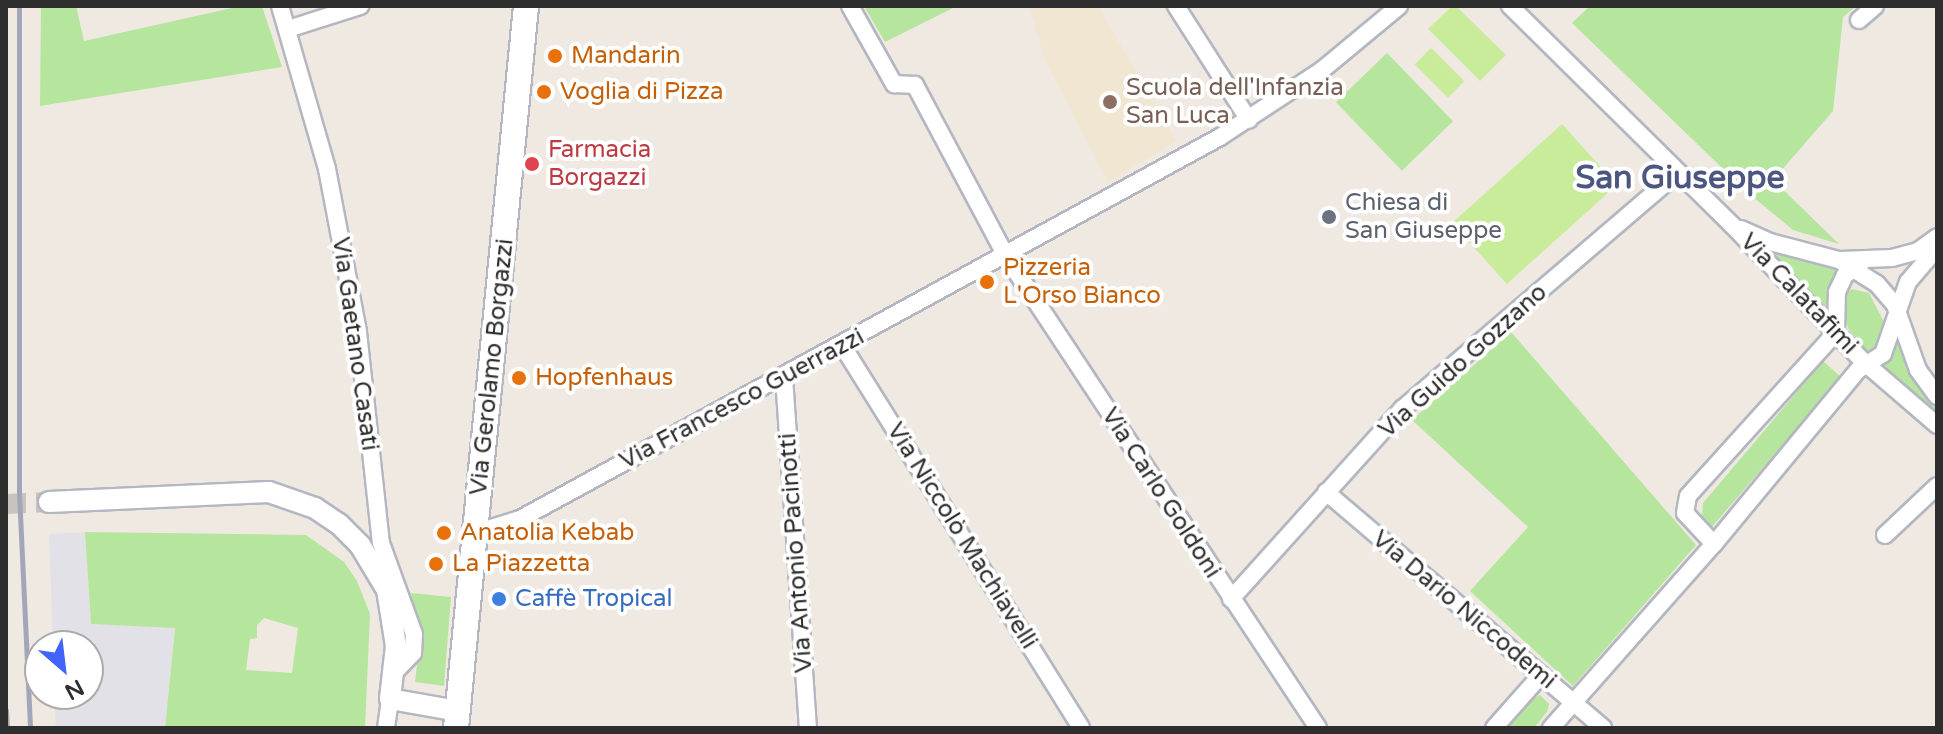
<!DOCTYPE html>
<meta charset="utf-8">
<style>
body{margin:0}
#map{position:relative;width:1943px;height:734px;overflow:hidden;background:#efe9e1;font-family:"Varela Round",sans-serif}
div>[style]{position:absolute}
.industrial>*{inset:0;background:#e3e1e8}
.education>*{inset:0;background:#f0e6d1}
.green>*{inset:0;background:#b6e59e;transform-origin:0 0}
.pitch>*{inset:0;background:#c9ec9a;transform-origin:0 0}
.tertiary-tunnel>*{height:20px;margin-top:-10px;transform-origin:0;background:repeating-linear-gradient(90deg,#c8c4bd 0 20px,transparent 0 30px)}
.roads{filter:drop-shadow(2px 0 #b4b7c1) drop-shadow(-2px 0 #b4b7c1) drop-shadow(0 2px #b4b7c1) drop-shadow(0 -2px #b4b7c1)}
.minor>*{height:16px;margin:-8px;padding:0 8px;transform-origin:8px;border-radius:8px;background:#fff}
.tertiary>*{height:20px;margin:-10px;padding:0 10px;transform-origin:10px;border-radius:10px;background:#fff}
.secondary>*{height:24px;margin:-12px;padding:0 12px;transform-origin:12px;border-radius:12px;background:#fff}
.rail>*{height:5px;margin:-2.5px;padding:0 2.5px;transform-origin:2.5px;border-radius:2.5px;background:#a3a6b8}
.dots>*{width:22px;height:22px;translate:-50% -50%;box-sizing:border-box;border:4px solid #fff;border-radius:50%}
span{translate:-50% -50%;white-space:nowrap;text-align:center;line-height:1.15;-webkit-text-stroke:8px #fff;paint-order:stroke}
.food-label{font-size:24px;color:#c56008}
.left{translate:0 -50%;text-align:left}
.education-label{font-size:24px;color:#785e54}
.health-label{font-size:24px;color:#be3a42}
.worship-label{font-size:24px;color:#5b616d}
.street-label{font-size:24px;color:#2e2e2e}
.shop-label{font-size:24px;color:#366cbe}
.district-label{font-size:32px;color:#4d5680;font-weight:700}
.frame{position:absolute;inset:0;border:8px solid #2e2e2e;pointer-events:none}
.north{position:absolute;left:24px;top:630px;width:80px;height:80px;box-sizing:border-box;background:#fff;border:2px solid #ababab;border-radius:50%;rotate:152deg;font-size:22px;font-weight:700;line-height:32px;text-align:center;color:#2e2e2e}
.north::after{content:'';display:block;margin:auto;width:28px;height:36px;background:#4264fb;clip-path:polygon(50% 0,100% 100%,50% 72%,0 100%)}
</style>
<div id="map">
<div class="industrial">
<div style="clip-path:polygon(85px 532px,91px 624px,175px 627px,165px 728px,56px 728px,54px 694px,88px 694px,88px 646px,53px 646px,49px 534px)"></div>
</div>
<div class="education">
<div style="clip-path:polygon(1029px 6px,1098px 6px,1176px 141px,1108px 182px,1045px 60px)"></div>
</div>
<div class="green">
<div style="clip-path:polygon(41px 6px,76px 6px,84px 41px,241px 6px,262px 6px,282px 67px,40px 106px)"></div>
<div style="clip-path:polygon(864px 6px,957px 6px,885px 42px)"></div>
<div style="clip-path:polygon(1590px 6px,1856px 6px,1843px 17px,1833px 111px,1773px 180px,1839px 244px,1793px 230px,1747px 192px,1572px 23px)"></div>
<div style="left:1387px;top:53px;width:95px;height:71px;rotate:46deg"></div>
<div style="clip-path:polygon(1765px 248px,1841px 269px,1832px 280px,1826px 307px)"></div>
<div style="clip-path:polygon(1852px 289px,1869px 293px,1884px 322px,1880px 347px,1874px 351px,1863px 349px,1848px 328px,1843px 313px,1845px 295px)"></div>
<div style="clip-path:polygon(1511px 332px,1696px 545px,1573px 686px,1470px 591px,1528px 527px,1412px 420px)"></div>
<div style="clip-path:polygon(1898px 337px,1926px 394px,1937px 404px,1937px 416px,1881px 366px)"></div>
<div style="clip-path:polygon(1823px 361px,1841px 377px,1711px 528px,1702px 519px,1703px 503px)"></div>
<div style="clip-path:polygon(evenodd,85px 532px,306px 535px,344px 562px,357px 581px,370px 614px,365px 728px,165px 728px,175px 628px,91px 624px,85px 532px,264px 618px,298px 628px,292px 673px,246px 670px,250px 639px,257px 638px,257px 625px,264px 618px)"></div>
<div style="clip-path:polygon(411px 593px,451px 597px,444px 686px,415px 682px,419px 649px)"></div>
<div style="clip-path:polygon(1540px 695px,1549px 704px,1547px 712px,1534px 728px,1507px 728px,1532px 699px)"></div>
</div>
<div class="pitch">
<div style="clip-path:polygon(1452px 6px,1456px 6px,1506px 55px,1480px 81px,1428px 29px)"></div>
<div style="left:1431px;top:48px;width:47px;height:23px;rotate:45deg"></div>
<div style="left:1562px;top:124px;width:82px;height:148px;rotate:48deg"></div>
</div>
<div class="tertiary-tunnel">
<div style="left:6px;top:504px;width:43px;rotate:-2.7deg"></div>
</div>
<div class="roads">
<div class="minor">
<div style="left:280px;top:6px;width:170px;rotate:73.9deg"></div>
<div style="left:327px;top:169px;width:166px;rotate:79.2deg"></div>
<div style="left:358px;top:332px;width:212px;rotate:83.8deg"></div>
<div style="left:381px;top:543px;width:97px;rotate:70.1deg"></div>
<div style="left:414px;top:634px;width:19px;rotate:93deg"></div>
<div style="left:413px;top:653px;width:29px;rotate:134deg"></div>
<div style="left:850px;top:6px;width:90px;rotate:60.6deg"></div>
<div style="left:894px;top:84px;width:21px;rotate:3deg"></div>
<div style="left:915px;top:85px;width:194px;rotate:62deg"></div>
<div style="left:1006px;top:256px;width:566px;rotate:56.53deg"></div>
<div style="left:1176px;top:6px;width:135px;rotate:57.4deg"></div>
<div style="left:1510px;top:6px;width:312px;rotate:44.6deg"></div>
<div style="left:1732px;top:225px;width:192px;rotate:46.1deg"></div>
<div style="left:1865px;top:363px;width:95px;rotate:40.7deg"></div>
<div style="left:1859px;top:20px;width:21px;rotate:-41deg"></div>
<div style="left:288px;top:29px;width:76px;rotate:-17.7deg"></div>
<div style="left:1741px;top:229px;width:32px;rotate:24deg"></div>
<div style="left:1770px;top:242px;width:71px;rotate:14.6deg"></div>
<div style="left:1839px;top:260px;width:45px;rotate:32.3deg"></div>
<div style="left:1877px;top:284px;width:28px;rotate:49deg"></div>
<div style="left:1895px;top:305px;width:69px;rotate:70.5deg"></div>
<div style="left:1918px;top:370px;width:32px;rotate:54deg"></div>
<div style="left:1840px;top:260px;width:52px;rotate:-2.2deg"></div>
<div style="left:1892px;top:258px;width:27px;rotate:-15deg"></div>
<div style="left:1918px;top:251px;width:24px;rotate:-36deg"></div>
<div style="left:1836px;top:332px;width:40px;rotate:-88.6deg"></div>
<div style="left:1837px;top:292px;width:19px;rotate:-65deg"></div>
<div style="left:1845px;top:275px;width:19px;rotate:-35deg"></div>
<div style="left:842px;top:345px;width:451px;rotate:58deg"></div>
<div style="left:784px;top:377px;width:352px;rotate:86.1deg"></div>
<div style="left:1326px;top:492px;width:364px;rotate:40.4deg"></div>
<div style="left:475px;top:533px;width:47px;rotate:-17.3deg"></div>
<div style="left:520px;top:519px;width:797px;rotate:-28.62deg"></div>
<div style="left:1220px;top:137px;width:122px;rotate:-33.3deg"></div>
<div style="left:1322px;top:70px;width:100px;rotate:-39.7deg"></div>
<div style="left:1885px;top:535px;width:71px;rotate:-43.3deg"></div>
<div style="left:1714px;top:544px;width:42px;rotate:-133.1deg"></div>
<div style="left:1685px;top:513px;width:17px;rotate:-80deg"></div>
<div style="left:1688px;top:496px;width:221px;rotate:-47.9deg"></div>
<div style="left:1231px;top:599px;width:256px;rotate:-48deg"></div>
<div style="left:1402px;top:409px;width:362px;rotate:-40.6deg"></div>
<div style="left:386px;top:728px;width:29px;rotate:-82deg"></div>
<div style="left:1494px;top:728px;width:71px;rotate:-48.4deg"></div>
<div style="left:1551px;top:728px;width:246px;rotate:-48.5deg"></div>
<div style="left:1714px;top:544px;width:226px;rotate:-50.4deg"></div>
<div style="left:1858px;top:370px;width:30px;rotate:-33deg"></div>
<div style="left:1883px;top:354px;width:76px;rotate:-70.9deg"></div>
<div style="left:1908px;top:282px;width:45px;rotate:-49.5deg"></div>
</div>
<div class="tertiary">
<div style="left:49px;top:502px;width:220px;rotate:-2.6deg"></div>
<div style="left:269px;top:492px;width:49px;rotate:19.2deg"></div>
<div style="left:315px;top:508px;width:29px;rotate:34deg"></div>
<div style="left:339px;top:524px;width:30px;rotate:45deg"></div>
<div style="left:360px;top:545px;width:52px;rotate:59deg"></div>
<div style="left:387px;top:590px;width:57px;rotate:80.9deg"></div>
<div style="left:396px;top:646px;width:53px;rotate:96.5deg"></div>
<div style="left:390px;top:699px;width:69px;rotate:10deg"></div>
</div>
<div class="secondary">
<div style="left:456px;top:728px;width:725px;rotate:-84.46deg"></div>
</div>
</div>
<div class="rail">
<div style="left:19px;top:6px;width:487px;rotate:90deg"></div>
<div style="left:19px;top:493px;width:235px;rotate:87.3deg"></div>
<div style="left:6px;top:710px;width:18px;rotate:87deg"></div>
</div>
<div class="dots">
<div style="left:555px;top:56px;background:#e8710a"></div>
<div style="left:544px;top:92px;background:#e8710a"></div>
<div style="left:1110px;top:102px;background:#8d6e63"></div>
<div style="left:532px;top:164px;background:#e0444e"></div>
<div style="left:1329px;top:217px;background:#6b7280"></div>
<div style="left:987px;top:282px;background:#e8710a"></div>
<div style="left:519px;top:378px;background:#e8710a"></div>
<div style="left:444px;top:533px;background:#e8710a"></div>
<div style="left:436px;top:564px;background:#e8710a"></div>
<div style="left:499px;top:599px;background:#3f7fe0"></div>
</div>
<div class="food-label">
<span class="left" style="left:571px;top:56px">Mandarin</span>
<span class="left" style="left:560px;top:92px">Voglia di Pizza</span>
<span class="left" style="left:1003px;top:282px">Pizzeria<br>L'Orso Bianco</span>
<span class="left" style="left:535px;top:378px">Hopfenhaus</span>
<span class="left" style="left:460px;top:533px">Anatolia Kebab</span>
<span class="left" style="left:452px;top:564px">La Piazzetta</span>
</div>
<div class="education-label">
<span class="left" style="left:1126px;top:102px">Scuola dell'Infanzia<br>San Luca</span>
</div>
<div class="health-label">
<span class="left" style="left:548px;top:164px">Farmacia<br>Borgazzi</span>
</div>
<div class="worship-label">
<span class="left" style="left:1345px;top:217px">Chiesa di<br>San Giuseppe</span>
</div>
<div class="street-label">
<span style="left:1799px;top:294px;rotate:46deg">Via Calatafimi</span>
<span style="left:355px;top:344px;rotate:82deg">Via Gaetano Casati</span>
<span style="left:1463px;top:361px;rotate:-42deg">Via Guido Gozzano</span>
<span style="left:492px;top:367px;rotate:-84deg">Via Gerolamo Borgazzi</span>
<span style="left:742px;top:399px;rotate:-28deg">Via Francesco Guerrazzi</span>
<span style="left:1161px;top:493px;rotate:57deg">Via Carlo Goldoni</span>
<span style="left:962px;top:536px;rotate:58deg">Via Niccolò Machiavelli</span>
<span style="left:796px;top:553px;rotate:-94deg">Via Antonio Pacinotti</span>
<span style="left:1464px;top:610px;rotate:40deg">Via Dario Niccodemi</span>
</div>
<div class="shop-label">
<span class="left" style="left:515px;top:599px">Caffè Tropical</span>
</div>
<div class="district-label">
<span style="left:1680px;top:178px">San Giuseppe</span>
</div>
<div class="frame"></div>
<div class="north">N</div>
</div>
